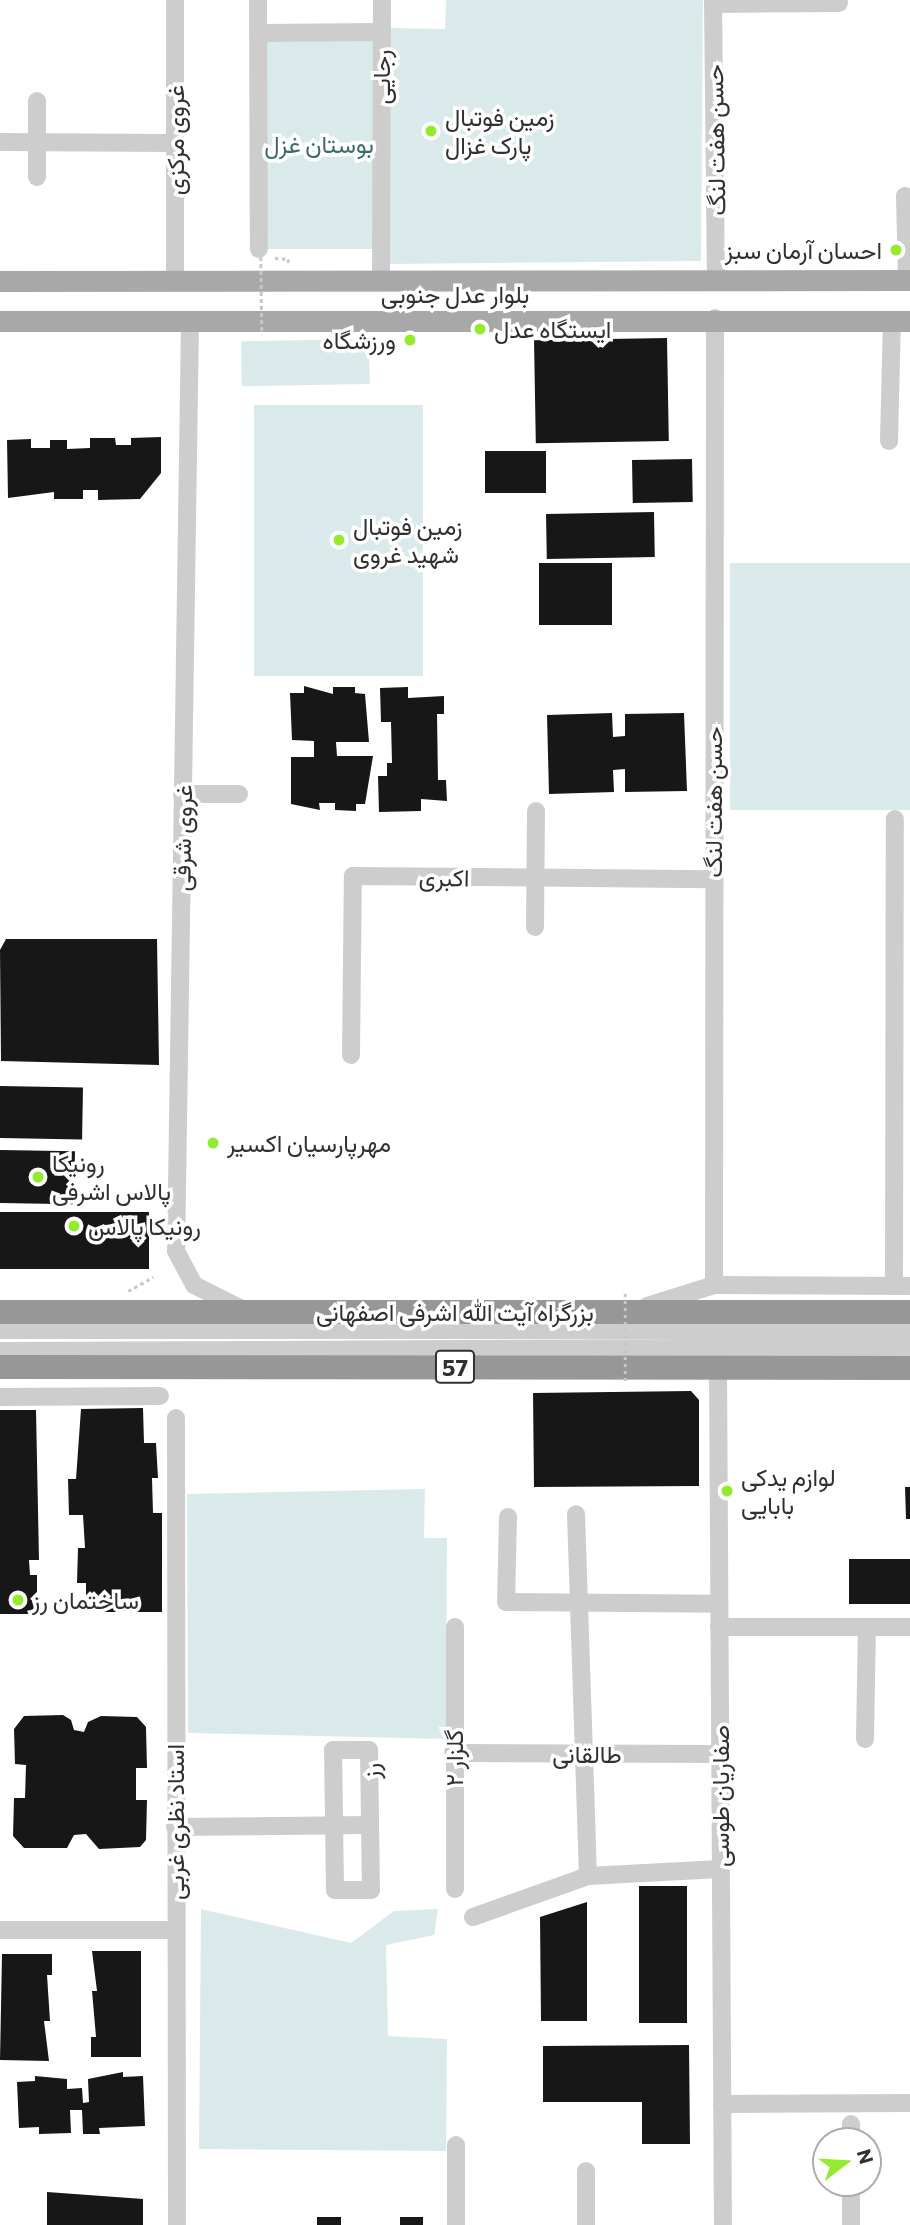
<!DOCTYPE html>
<meta charset="utf-8">
<style>
body{margin:0}
#map{position:relative;width:910px;height:2225px;overflow:hidden;background:#fff;font-family:Commissioner,Vazirmatn,sans-serif}
div>[style]{position:absolute}
.green>*{inset:0;background:#daeaea;transform-origin:0 0}
.building>*{inset:0;background:#171717;transform-origin:0 0}
.path>*{height:2.5px;margin-top:-1.25px;transform-origin:0;background:repeating-linear-gradient(90deg,#c7c7c7 0 3.5px,transparent 0 7px)}
.minor>*{height:18px;margin:-9px;padding:0 9px;transform-origin:9px;border-radius:9px;background:#cdcdcd}
.major>*{height:21px;margin:-10.5px;padding:0 10.5px;transform-origin:10.5px;border-radius:10.5px;background:#a8a8a8}
.highway>*{height:24px;margin:-12px;padding:0 12px;transform-origin:12px;border-radius:12px;background:#979797}
.path-bridge>*{height:2.5px;margin-top:-1.25px;transform-origin:0;background:repeating-linear-gradient(90deg,#c7c7c7 0 3.5px,transparent 0 7px)}
.dots>*{width:19px;height:19px;translate:-50% -50%;box-sizing:border-box;border:4px solid #fff;border-radius:50%}
span{translate:-50% -50%;white-space:nowrap;text-align:center;line-height:1.15;-webkit-text-stroke:7px #fff;paint-order:stroke}
.shield-label span{padding:2px 5px;background:#fff;border:2px solid;border-radius:5px;-webkit-text-stroke-width:0}
.shield-label{font-size:23px;color:#303030;font-weight:700}
.street-label{font-size:24px;color:#303030}
.poi-label{font-size:24px;color:#303030}
.left{translate:0 -50%;text-align:left}
.right{translate:-100% -50%;text-align:right}
.park-label{font-size:24px;color:#3b6a6d}
.north{position:absolute;left:812px;top:2127px;width:70px;height:70px;box-sizing:border-box;background:#fff;border:2px solid #acacac;border-radius:50%;rotate:73deg;font-size:19px;font-weight:700;line-height:28px;text-align:center;color:#303030}
.north::after{content:'';display:block;margin:auto;width:24px;height:32px;background:#93eb2e;clip-path:polygon(50% 0,100% 100%,50% 72%,0 100%)}
</style>
<div id="map">
<div class="green">
<div style="clip-path:polygon(446px 0,703px 0,701px 261px,390px 264px,390px 28px,445px 29px)"></div>
<div style="left:264px;top:39px;width:110px;height:210px"></div>
<div style="left:369px;top:339px;width:45px;height:128px;rotate:89deg"></div>
<div style="left:254px;top:405px;width:169px;height:271px"></div>
<div style="left:910px;top:563px;width:247px;height:180px;rotate:90deg"></div>
<div style="clip-path:polygon(425px 1489px,424px 1538px,447px 1538px,446px 1739px,188px 1733px,187px 1494px)"></div>
<div style="clip-path:polygon(201px 1909px,351px 1943px,394px 1911px,438px 1909px,434px 1935px,386px 1945px,388px 2036px,447px 2039px,446px 2151px,199px 2149px)"></div>
</div>
<div class="building">
<div style="left:667px;top:338px;width:103px;height:133px;rotate:89deg"></div>
<div style="clip-path:polygon(161px 437px,161px 473px,140px 499px,98px 500px,98px 490px,83px 490px,83px 499px,54px 499px,54px 492px,8px 498px,7px 440px,31px 439px,31px 448px,50px 448px,50px 440px,67px 440px,67px 449px,90px 448px,90px 438px,115px 438px,116px 445px,131px 445px,131px 438px)"></div>
<div style="left:546px;top:451px;width:42px;height:61px;rotate:90deg"></div>
<div style="left:692px;top:459px;width:43px;height:60px;rotate:89deg"></div>
<div style="left:654px;top:512px;width:45px;height:108px;rotate:89deg"></div>
<div style="left:539px;top:563px;width:73px;height:62px"></div>
<div style="clip-path:polygon(304px 686px,333px 694px,333px 687px,355px 687px,355px 693px,365px 694px,369px 742px,336px 742px,337px 756px,373px 756px,365px 804px,356px 804px,356px 811px,335px 810px,335px 803px,319px 803px,320px 810px,291px 804px,291px 757px,314px 757px,314px 741px,292px 740px,290px 693px,304px 693px)"></div>
<div style="clip-path:polygon(408px 687px,408px 698px,444px 696px,444px 714px,437px 714px,438px 780px,446px 780px,447px 801px,421px 799px,421px 811px,379px 812px,378px 776px,387px 776px,387px 763px,392px 763px,391px 722px,381px 722px,380px 688px)"></div>
<div style="clip-path:polygon(612px 713px,613px 737px,625px 736px,625px 714px,684px 713px,687px 791px,625px 792px,625px 769px,613px 770px,614px 792px,549px 794px,547px 715px)"></div>
<div style="clip-path:polygon(6px 939px,157px 939px,159px 1065px,1px 1061px,0 950px)"></div>
<div style="left:0;top:1086px;width:83px;height:52px;rotate:1deg"></div>
<div style="left:0;top:1150px;width:75px;height:53px;rotate:1deg"></div>
<div style="left:0;top:1212px;width:149px;height:57px"></div>
<div style="clip-path:polygon(691px 1391px,699px 1400px,699px 1486px,534px 1487px,533px 1393px)"></div>
<div style="clip-path:polygon(143px 1408px,144px 1443px,156px 1443px,158px 1478px,152px 1478px,153px 1513px,162px 1513px,162px 1612px,86px 1612px,86px 1583px,77px 1583px,78px 1548px,85px 1548px,83px 1515px,69px 1515px,68px 1479px,76px 1479px,81px 1409px)"></div>
<div style="clip-path:polygon(0 1410px,36px 1410px,39px 1560px,29px 1560px,30px 1575px,37px 1575px,37px 1614px,0 1614px)"></div>
<div style="clip-path:polygon(905px 1487px,910px 1487px,910px 1519px,906px 1519px)"></div>
<div style="left:910px;top:1559px;width:45px;height:61px;rotate:90deg"></div>
<div style="clip-path:polygon(63px 1715px,71px 1720px,74px 1730px,84px 1732px,88px 1722px,101px 1716px,137px 1717px,146px 1727px,147px 1768px,136px 1768px,136px 1800px,147px 1800px,146px 1840px,140px 1847px,99px 1849px,86px 1834px,74px 1835px,67px 1848px,24px 1848px,13px 1836px,14px 1798px,25px 1798px,26px 1765px,15px 1764px,14px 1729px,24px 1716px)"></div>
<div style="left:639px;top:1886px;width:48px;height:137px"></div>
<div style="clip-path:polygon(587px 1902px,587px 2021px,541px 2021px,540px 1917px)"></div>
<div style="clip-path:polygon(92px 1951px,141px 1951px,141px 2057px,91px 2057px,91px 2037px,96px 2037px,92px 1991px,97px 1991px)"></div>
<div style="clip-path:polygon(2px 1954px,52px 1954px,52px 1975px,47px 1975px,50px 2021px,44px 2021px,49px 2061px,0 2060px)"></div>
<div style="clip-path:polygon(689px 2045px,690px 2144px,642px 2144px,642px 2102px,543px 2102px,543px 2046px)"></div>
<div style="clip-path:polygon(123px 2072px,123px 2077px,143px 2076px,145px 2126px,99px 2128px,100px 2134px,83px 2134px,82px 2110px,70px 2110px,71px 2133px,39px 2134px,39px 2127px,19px 2128px,17px 2082px,35px 2081px,35px 2076px,67px 2079px,67px 2089px,82px 2088px,83px 2103px,89px 2102px,88px 2079px)"></div>
<div style="clip-path:polygon(47px 2192px,143px 2199px,143px 2225px,47px 2225px)"></div>
<div style="left:317px;top:2217px;width:24px;height:8px"></div>
<div style="left:400px;top:2217px;width:23px;height:8px"></div>
</div>
<div class="path">
<div style="left:275px;top:258px;width:13px;rotate:4deg"></div>
<div style="left:288px;top:259px;width:4px;rotate:76deg"></div>
<div style="left:128px;top:1291px;width:29px;rotate:-29deg"></div>
</div>
<div class="minor">
<div style="left:175px;top:0;width:281px;rotate:90deg"></div>
<div style="left:258px;top:0;width:249px;rotate:89.8deg"></div>
<div style="left:713px;top:0;width:281px;rotate:89.4deg"></div>
<div style="left:713px;top:4px;width:126px;rotate:-0.5deg"></div>
<div style="left:258px;top:33px;width:124px;rotate:-0.5deg"></div>
<div style="left:37px;top:101px;width:76px;rotate:90deg"></div>
<div style="left:0;top:142px;width:175px;rotate:0.3deg"></div>
<div style="left:905px;top:196px;width:84px;rotate:88.6deg"></div>
<div style="left:381px;top:281px;width:281px;rotate:-89.8deg"></div>
<div style="left:190px;top:322px;width:929px;rotate:90.86deg"></div>
<div style="left:176px;top:1251px;width:38px;rotate:62deg"></div>
<div style="left:194px;top:1285px;width:54px;rotate:26.6deg"></div>
<div style="left:889px;top:441px;width:120px;rotate:-88.6deg"></div>
<div style="left:182px;top:794px;width:57px"></div>
<div style="left:535px;top:927px;width:116px;rotate:-89.5deg"></div>
<div style="left:351px;top:1055px;width:179px;rotate:-89.4deg"></div>
<div style="left:353px;top:876px;width:360px;rotate:0.5deg"></div>
<div style="left:714px;top:1285px;width:967px;rotate:-89.94deg"></div>
<div style="left:894px;top:1285px;width:466px;rotate:-89.9deg"></div>
<div style="left:647px;top:1306px;width:70px;rotate:-17.4deg"></div>
<div style="left:714px;top:1285px;width:196px;rotate:0.3deg"></div>
<div style="left:0;top:1330px;width:910px"></div>
<div style="left:0;top:1351px;width:910px;rotate:-0.25deg"></div>
<div style="left:718px;top:1366px;width:859px;rotate:89.67deg"></div>
<div style="left:0;top:1397px;width:160px;rotate:-0.4deg"></div>
<div style="left:176px;top:1418px;width:807px;rotate:89.93deg"></div>
<div style="left:508px;top:1517px;width:85px;rotate:91.3deg"></div>
<div style="left:506px;top:1602px;width:213px;rotate:0.5deg"></div>
<div style="left:455px;top:1627px;width:262px;rotate:90deg"></div>
<div style="left:719px;top:1627px;width:191px"></div>
<div style="left:865px;top:1739px;width:112px;rotate:-89deg"></div>
<div style="left:333px;top:1750px;width:36px"></div>
<div style="left:369px;top:1750px;width:140px;rotate:89.2deg"></div>
<div style="left:371px;top:1890px;width:36px;rotate:180deg"></div>
<div style="left:335px;top:1890px;width:140px;rotate:-90.8deg"></div>
<div style="left:453px;top:1753px;width:267px;rotate:0.2deg"></div>
<div style="left:175px;top:1827px;width:195px;rotate:-0.6deg"></div>
<div style="left:588px;top:1876px;width:132px;rotate:-3deg"></div>
<div style="left:473px;top:1917px;width:122px;rotate:-19.6deg"></div>
<div style="left:588px;top:1876px;width:362px;rotate:-91.9deg"></div>
<div style="left:0;top:1930px;width:174px"></div>
<div style="left:722px;top:2104px;width:188px;rotate:-0.3deg"></div>
<div style="left:851px;top:2141px;width:17px;rotate:-90deg"></div>
<div style="left:456px;top:2225px;width:80px;rotate:-90deg"></div>
<div style="left:586px;top:2225px;width:54px;rotate:-90deg"></div>
<div style="left:851px;top:2225px;width:42px;rotate:-90deg"></div>
</div>
<div class="major">
<div style="left:0;top:281px;width:910px;rotate:-0.06deg"></div>
<div style="left:0;top:321px;width:910px"></div>
</div>
<div class="highway">
<div style="left:0;top:1312px;width:910px"></div>
<div style="left:0;top:1367px;width:910px;rotate:0.06deg"></div>
</div>
<div class="path-bridge">
<div style="left:261px;top:257px;width:77px;rotate:89.3deg"></div>
<div style="left:625px;top:1381px;width:91px;rotate:-90deg"></div>
</div>
<div class="dots">
<div style="left:431px;top:131px;background:#93eb2e"></div>
<div style="left:896px;top:250px;background:#93eb2e"></div>
<div style="left:480px;top:329px;background:#93eb2e"></div>
<div style="left:410px;top:340px;background:#93eb2e"></div>
<div style="left:339px;top:540px;background:#93eb2e"></div>
<div style="left:213px;top:1143px;background:#93eb2e"></div>
<div style="left:38px;top:1177px;background:#93eb2e"></div>
<div style="left:74px;top:1226px;background:#93eb2e"></div>
<div style="left:727px;top:1491px;background:#93eb2e"></div>
<div style="left:18px;top:1600px;background:#93eb2e"></div>
</div>
<div class="shield-label">
<span style="left:455px;top:1367px">57</span>
</div>
<div class="street-label">
<span style="left:381px;top:77px;rotate:-90deg">رجایی</span>
<span style="left:175px;top:140px;rotate:-90deg">غروی مرکزی</span>
<span style="left:715px;top:140px;rotate:-91deg">حسن هفت لنگ</span>
<span style="left:455px;top:294px">بلوار عدل جنوبی</span>
<span style="left:713px;top:802px;rotate:-90deg">حسن هفت لنگ</span>
<span style="left:182px;top:838px;rotate:-89deg">غروی شرقی</span>
<span style="left:444px;top:877px;rotate:1deg">اکبری</span>
<span style="left:455px;top:1312px">بزرگراه آیت الله اشرفی اصفهانی</span>
<span style="left:587px;top:1754px">طالقانی</span>
<span style="left:454px;top:1758px;rotate:-90deg">گلزار ۲</span>
<span style="left:370px;top:1771px;rotate:-91deg">رز</span>
<span style="left:720px;top:1796px;rotate:-90deg">صفاریان طوسی</span>
<span style="left:175px;top:1822px;rotate:-90deg">استاد نظری غربی</span>
</div>
<div class="poi-label">
<span class="left" style="left:445px;top:131px">زمین فوتبال<br>پارک غزال</span>
<span class="right" style="left:882px;top:250px">احسان آرمان سبز</span>
<span class="left" style="left:494px;top:329px">ایستگاه عدل</span>
<span class="right" style="left:396px;top:340px">ورزشگاه</span>
<span class="left" style="left:353px;top:540px">زمین فوتبال<br>شهید غروی</span>
<span class="left" style="left:227px;top:1143px">مهرپارسیان اکسیر</span>
<span class="left" style="left:52px;top:1177px">رونیکا<br>پالاس اشرفی</span>
<span class="left" style="left:88px;top:1226px">رونیکا پالاس</span>
<span class="left" style="left:741px;top:1491px">لوازم یدکی<br>بابایی</span>
<span class="left" style="left:32px;top:1600px">ساختمان رز</span>
</div>
<div class="park-label">
<span style="left:319px;top:144px">بوستان غزل</span>
</div>
<div class="north">N</div>
</div>
